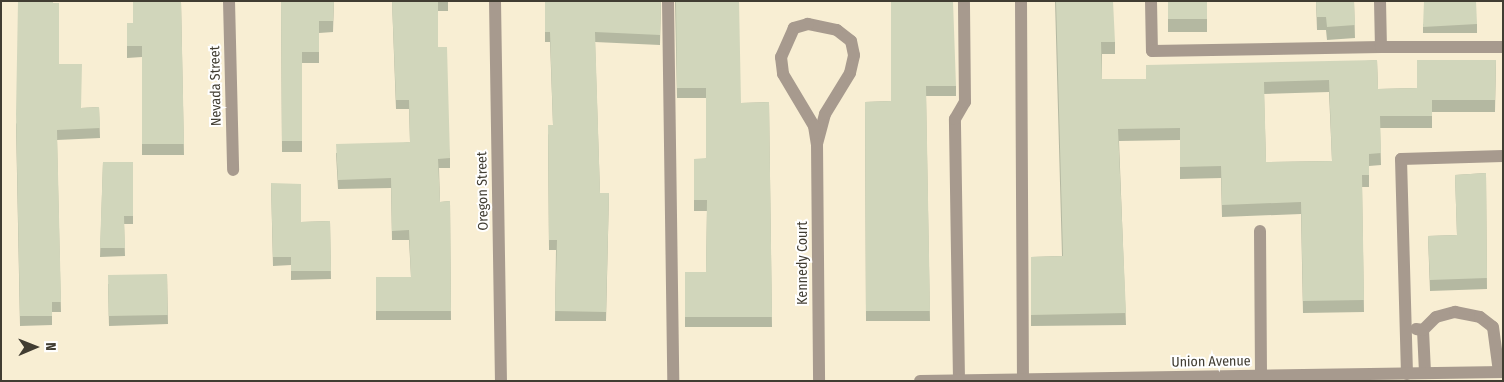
<!DOCTYPE html>
<style>
body{margin:0}
#map{position:relative;width:1504px;height:382px;overflow:hidden;background:#f8eed3;font-family:"Fira Sans Condensed",sans-serif}
div>[style]{position:absolute}
.minor>*{height:12px;margin:-6px;padding:0 6px;transform-origin:6px;border-radius:6px;background:#a79a8e}
.wall>*{inset:0;background:#b4b8a1;transform-origin:0 0}
.building>*{inset:0;background:#d1d6bb;transform-origin:0 0}
span{translate:-50% -50%;white-space:nowrap;text-align:center;line-height:1.15;-webkit-text-stroke:4px #fff;paint-order:stroke}
.street-label{font-size:14px;color:#413d32}
.frame{position:absolute;inset:0;border:2px solid #413d32;pointer-events:none}
.north{position:absolute;left:10px;top:322px;width:50px;height:50px;-webkit-text-stroke:4px #fff;paint-order:stroke;rotate:89deg;font-size:14px;font-weight:700;line-height:20px;text-align:center;color:#413d32}
.north::after{content:'';display:block;margin:auto;width:18px;height:22px;background:#413d32;clip-path:polygon(50% 0,100% 100%,50% 72%,0 100%)}
</style>
<div id="map">
<div class="minor">
<div style="left:229px;top:1px;width:169px;rotate:88.6deg"></div>
<div style="left:495px;top:1px;width:380px;rotate:89.1deg"></div>
<div style="left:668px;top:1px;width:380px;rotate:89.2deg"></div>
<div style="left:1021px;top:1px;width:378px;rotate:89.7deg"></div>
<div style="left:1151px;top:1px;width:50px;rotate:88.9deg"></div>
<div style="left:1152px;top:51px;width:229px;rotate:-1deg"></div>
<div style="left:1380px;top:1px;width:46px;rotate:88.8deg"></div>
<div style="left:1381px;top:47px;width:122px"></div>
<div style="left:817px;top:144px;width:31px;rotate:-75deg"></div>
<div style="left:825px;top:114px;width:48px;rotate:-58.6deg"></div>
<div style="left:850px;top:73px;width:18px;rotate:-77deg"></div>
<div style="left:854px;top:55px;width:14px;rotate:-102deg"></div>
<div style="left:851px;top:41px;width:18px;rotate:-142deg"></div>
<div style="left:837px;top:30px;width:30px;rotate:-168deg"></div>
<div style="left:808px;top:24px;width:15px;rotate:164deg"></div>
<div style="left:794px;top:28px;width:32px;rotate:114deg"></div>
<div style="left:781px;top:57px;width:17px;rotate:83deg"></div>
<div style="left:783px;top:74px;width:61px;rotate:59.2deg"></div>
<div style="left:814px;top:126px;width:18px;rotate:81deg"></div>
<div style="left:817px;top:144px;width:237px;rotate:89.5deg"></div>
<div style="left:1260px;top:231px;width:145px;rotate:89.6deg"></div>
<div style="left:1416px;top:329px;width:7px;rotate:8deg"></div>
<div style="left:1423px;top:330px;width:43px;rotate:87.3deg"></div>
<div style="left:1423px;top:330px;width:18px;rotate:-45deg"></div>
<div style="left:1436px;top:317px;width:20px;rotate:-15deg"></div>
<div style="left:1455px;top:312px;width:25px;rotate:11deg"></div>
<div style="left:1480px;top:317px;width:16px;rotate:38deg"></div>
<div style="left:1493px;top:327px;width:45px;rotate:82.4deg"></div>
<div style="left:1407px;top:374px;width:215px;rotate:-91.6deg"></div>
<div style="left:1401px;top:159px;width:102px;rotate:-1.7deg"></div>
<div style="left:959px;top:380px;width:261px;rotate:-90.9deg"></div>
<div style="left:955px;top:119px;width:20px;rotate:-60deg"></div>
<div style="left:965px;top:102px;width:101px;rotate:-90.6deg"></div>
<div style="left:920px;top:381px;width:583px;rotate:-0.88deg"></div>
</div>
<div class="wall">
<div style="clip-path:polygon(181px 1px,184px 155px,142px 155px,142px 57px,127px 58px,127px 23px,133px 23px)"></div>
<div style="clip-path:polygon(281px 1px,334px 1px,333px 32px,319px 33px,319px 63px,302px 63px,302px 152px,282px 152px)"></div>
<div style="clip-path:polygon(392px 1px,448px 1px,448px 11px,438px 11px,438px 47px,450px 158px,450px 168px,439px 168px,440px 202px,450px 201px,451px 320px,376px 320px,376px 277px,411px 277px,409px 240px,392px 240px,391px 188px,338px 189px,336px 153px,410px 142px,409px 109px,396px 109px)"></div>
<div style="clip-path:polygon(545px 1px,661px 1px,660px 45px,595px 42px,600px 193px,609px 193px,606px 321px,555px 321px,556px 250px,549px 250px,548px 135px,553px 125px,550px 42px,545px 42px)"></div>
<div style="clip-path:polygon(675px 1px,741px 103px,769px 102px,772px 327px,685px 327px,685px 272px,706px 272px,707px 211px,694px 211px,694px 169px,706px 158px,706px 98px,677px 98px)"></div>
<div style="clip-path:polygon(891px 1px,956px 86px,956px 96px,926px 96px,930px 321px,866px 321px,865px 102px,891px 101px)"></div>
<div style="clip-path:polygon(evenodd,1055px 1px,1115px 42px,1115px 54px,1102px 54px,1102px 79px,1146px 79px,1377px 60px,1378px 89px,1417px 88px,1496px 60px,1495px 112px,1432px 112px,1432px 128px,1380px 128px,1381px 165px,1369px 166px,1369px 187px,1362px 187px,1364px 312px,1303px 313px,1301px 214px,1222px 217px,1221px 178px,1180px 179px,1180px 140px,1119px 141px,1126px 325px,1031px 326px,1031px 257px,1062px 256px,1055px 1px,1329px 92px,1332px 161px,1266px 162px,1264px 94px,1329px 92px)"></div>
<div style="left:1168px;top:1px;width:39px;height:31px"></div>
<div style="clip-path:polygon(1316px 1px,1354px 1px,1355px 38px,1327px 40px,1326px 30px,1317px 30px)"></div>
<div style="left:1477px;top:24px;width:9px;height:54px;rotate:90deg"></div>
<div style="clip-path:polygon(59px 64px,81px 108px,99px 107px,100px 138px,57px 140px,61px 312px,52px 312px,52px 325px,20px 326px,16px 124px)"></div>
<div style="clip-path:polygon(103px 162px,133px 162px,133px 224px,124px 224px,125px 256px,100px 257px)"></div>
<div style="clip-path:polygon(1486px 173px,1487px 289px,1430px 291px,1428px 236px,1457px 235px,1455px 175px)"></div>
<div style="clip-path:polygon(271px 183px,301px 222px,330px 221px,331px 279px,291px 280px,291px 265px,273px 266px)"></div>
<div style="clip-path:polygon(167px 274px,168px 324px,109px 326px,108px 284px)"></div>
</div>
<div class="building">
<div style="clip-path:polygon(18px 1px,53px 1px,53px 3px,59px 3px,59px 64px,82px 64px,81px 108px,99px 107px,100px 128px,57px 130px,61px 302px,52px 302px,52px 316px,20px 316px,16px 114px)"></div>
<div style="clip-path:polygon(133px 1px,181px 1px,184px 144px,142px 144px,142px 46px,127px 46px,127px 23px,133px 23px)"></div>
<div style="clip-path:polygon(281px 1px,334px 1px,333px 21px,319px 21px,319px 52px,302px 52px,302px 141px,282px 141px)"></div>
<div style="clip-path:polygon(392px 1px,448px 1px,438px 2px,438px 47px,447px 47px,450px 158px,438px 159px,440px 202px,450px 201px,451px 311px,376px 311px,376px 277px,411px 277px,409px 230px,392px 231px,391px 178px,338px 180px,336px 144px,410px 142px,409px 100px,396px 100px)"></div>
<div style="clip-path:polygon(545px 1px,661px 1px,660px 35px,595px 32px,600px 193px,609px 193px,606px 312px,555px 311px,557px 240px,549px 240px,548px 125px,553px 125px,550px 32px,545px 32px)"></div>
<div style="clip-path:polygon(676px 1px,739px 1px,741px 103px,769px 102px,772px 317px,685px 317px,685px 272px,706px 272px,707px 200px,694px 200px,694px 159px,706px 158px,706px 88px,677px 88px)"></div>
<div style="clip-path:polygon(891px 1px,953px 1px,956px 86px,926px 86px,930px 311px,866px 311px,865px 102px,891px 101px)"></div>
<div style="clip-path:polygon(evenodd,1056px 1px,1113px 1px,1115px 42px,1101px 42px,1102px 79px,1146px 79px,1146px 65px,1377px 60px,1378px 89px,1417px 88px,1417px 60px,1496px 60px,1495px 100px,1432px 100px,1432px 116px,1380px 116px,1381px 153px,1369px 154px,1369px 175px,1362px 175px,1364px 300px,1303px 301px,1301px 202px,1222px 205px,1221px 166px,1180px 167px,1180px 128px,1118px 129px,1126px 313px,1031px 315px,1031px 257px,1063px 256px,1056px 1px,1329px 80px,1332px 161px,1266px 162px,1264px 82px,1329px 80px)"></div>
<div style="left:1168px;top:1px;width:39px;height:18px"></div>
<div style="clip-path:polygon(1316px 1px,1354px 1px,1355px 25px,1327px 27px,1326px 17px,1317px 17px)"></div>
<div style="clip-path:polygon(1424px 1px,1476px 1px,1477px 24px,1423px 27px)"></div>
<div style="clip-path:polygon(103px 162px,133px 162px,133px 216px,124px 216px,125px 248px,100px 248px)"></div>
<div style="clip-path:polygon(1486px 173px,1487px 278px,1430px 280px,1428px 236px,1457px 235px,1455px 175px)"></div>
<div style="clip-path:polygon(271px 183px,301px 184px,301px 222px,330px 221px,331px 271px,291px 271px,291px 257px,273px 257px)"></div>
<div style="left:167px;top:274px;width:41px;height:59px;rotate:89deg"></div>
</div>
<div class="street-label">
<span style="left:216px;top:86px;rotate:-91deg">Nevada Street</span>
<span style="left:483px;top:191px;rotate:-91deg">Oregon Street</span>
<span style="left:803px;top:263px;rotate:-90deg">Kennedy Court</span>
<span style="left:1211px;top:362px;rotate:-1deg">Union Avenue</span>
</div>
<div class="frame"></div>
<div class="north">N</div>
</div>
